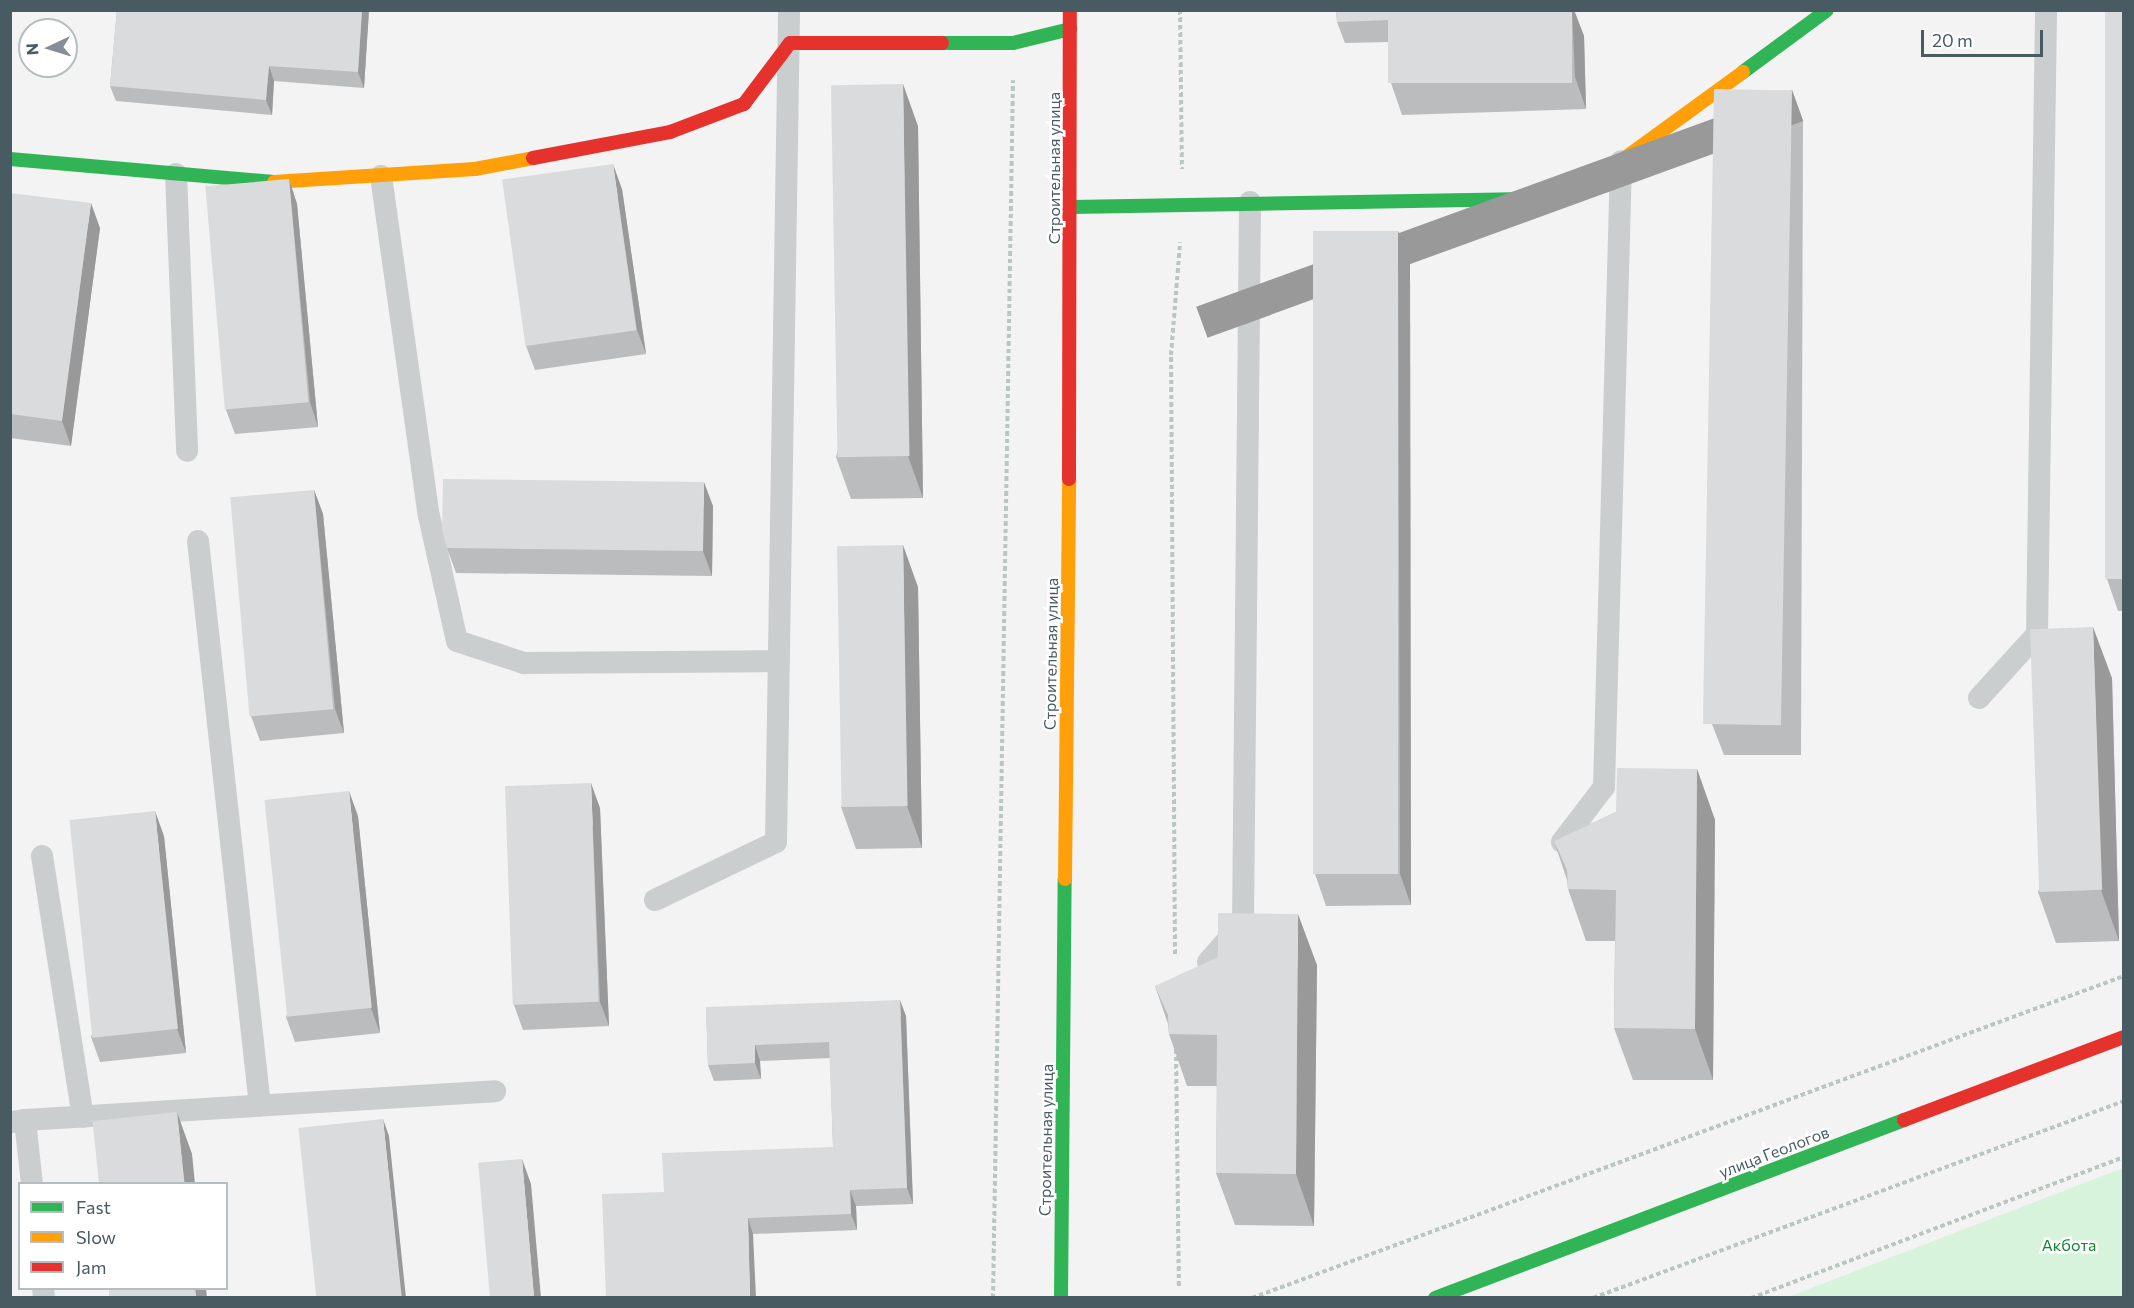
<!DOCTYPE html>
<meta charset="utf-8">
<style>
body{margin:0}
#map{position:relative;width:2134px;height:1308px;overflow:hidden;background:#f4f3f3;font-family:Commissioner,sans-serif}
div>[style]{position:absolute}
.green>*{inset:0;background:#d7f3dc}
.path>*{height:4px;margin-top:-2px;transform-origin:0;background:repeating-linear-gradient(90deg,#b9c7c0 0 4.5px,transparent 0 7.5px)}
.lane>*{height:22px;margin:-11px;padding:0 11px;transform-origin:11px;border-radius:11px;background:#cacecf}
.fast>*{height:14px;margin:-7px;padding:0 7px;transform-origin:7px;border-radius:7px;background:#30b455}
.slow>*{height:14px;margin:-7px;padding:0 7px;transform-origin:7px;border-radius:7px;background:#ff9f0a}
.jam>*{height:14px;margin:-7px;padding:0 7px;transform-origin:7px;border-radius:7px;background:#e5322d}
.wall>*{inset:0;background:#bbbcbd}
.shaded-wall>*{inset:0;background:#99999a;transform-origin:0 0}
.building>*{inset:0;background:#dadbdc;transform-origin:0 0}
span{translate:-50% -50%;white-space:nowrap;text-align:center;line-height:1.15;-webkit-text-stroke:5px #fff;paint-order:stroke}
.street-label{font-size:16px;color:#485a62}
.park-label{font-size:16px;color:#118434}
.frame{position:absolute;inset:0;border:12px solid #485a62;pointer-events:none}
.legend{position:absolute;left:18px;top:1182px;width:210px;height:108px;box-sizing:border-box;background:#fff;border:2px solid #b6bdc0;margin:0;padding:8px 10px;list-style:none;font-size:18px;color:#485a62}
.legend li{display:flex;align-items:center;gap:12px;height:30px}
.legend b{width:30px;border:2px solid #b6bdc0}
.north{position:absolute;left:18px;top:18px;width:60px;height:60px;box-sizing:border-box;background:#fff;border:2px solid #b6bdc0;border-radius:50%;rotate:266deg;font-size:16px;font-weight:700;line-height:24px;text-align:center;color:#485a62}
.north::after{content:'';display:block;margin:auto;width:21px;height:27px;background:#849095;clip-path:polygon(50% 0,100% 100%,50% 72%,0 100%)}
.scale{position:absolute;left:1921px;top:30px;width:122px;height:27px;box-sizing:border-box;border:3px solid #485a62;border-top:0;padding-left:8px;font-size:18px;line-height:21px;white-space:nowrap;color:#485a62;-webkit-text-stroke:4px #fff;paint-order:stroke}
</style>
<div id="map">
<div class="green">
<div style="clip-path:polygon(2123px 1168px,2123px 1297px,1788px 1297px)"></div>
</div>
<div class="path">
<div style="left:1180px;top:10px;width:159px;rotate:89.3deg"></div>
<div style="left:1175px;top:954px;width:599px;rotate:-90.38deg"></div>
<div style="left:1171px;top:355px;width:113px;rotate:-85.4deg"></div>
<div style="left:1176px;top:1049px;width:240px;rotate:89.3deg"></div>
<div style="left:993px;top:1298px;width:1218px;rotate:-89.06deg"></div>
<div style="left:1252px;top:1298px;width:930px;rotate:-20.27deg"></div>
<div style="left:1593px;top:1298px;width:566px;rotate:-20.35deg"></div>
<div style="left:1751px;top:1298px;width:399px;rotate:-20.7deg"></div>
</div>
<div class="lane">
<div style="left:176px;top:174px;width:277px;rotate:87.7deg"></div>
<div style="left:381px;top:176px;width:343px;rotate:82deg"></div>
<div style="left:429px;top:516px;width:128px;rotate:77.4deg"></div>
<div style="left:457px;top:641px;width:71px;rotate:18.2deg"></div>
<div style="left:524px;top:663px;width:255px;rotate:-0.4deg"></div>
<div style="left:198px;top:541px;width:568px;rotate:83.74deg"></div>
<div style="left:1979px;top:698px;width:86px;rotate:-47.8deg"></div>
<div style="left:2037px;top:634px;width:624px;rotate:-89.17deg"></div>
<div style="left:1562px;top:842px;width:69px;rotate:-52.6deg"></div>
<div style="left:1604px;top:787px;width:626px;rotate:-88.44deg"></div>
<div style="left:42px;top:856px;width:264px;rotate:81.1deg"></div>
<div style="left:655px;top:900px;width:134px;rotate:-25.6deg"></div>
<div style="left:776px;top:842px;width:832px;rotate:-89.1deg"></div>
<div style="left:1208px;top:962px;width:53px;rotate:-48.8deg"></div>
<div style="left:1243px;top:922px;width:720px;rotate:-89.44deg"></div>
<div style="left:25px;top:1120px;width:471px;rotate:-3.5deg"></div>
<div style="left:12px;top:1122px;width:13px;rotate:-9deg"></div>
<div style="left:25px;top:1120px;width:64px;rotate:83.8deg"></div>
<div style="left:43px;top:1288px;width:10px;rotate:84deg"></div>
</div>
<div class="fast">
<div style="left:942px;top:43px;width:71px"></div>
<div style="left:1013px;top:43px;width:59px;rotate:-13.8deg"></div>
<div style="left:1743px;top:72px;width:104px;rotate:-36.4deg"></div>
<div style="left:10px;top:159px;width:265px;rotate:5deg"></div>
<div style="left:1072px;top:207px;width:459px;rotate:-1deg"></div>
<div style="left:1061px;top:1298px;width:419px;rotate:-89.5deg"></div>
<div style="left:1435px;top:1298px;width:502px;rotate:-20.78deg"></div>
</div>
<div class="slow">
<div style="left:274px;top:182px;width:201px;rotate:-3.7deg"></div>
<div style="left:475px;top:169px;width:59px;rotate:-10.7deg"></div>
<div style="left:1531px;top:199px;width:25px"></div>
<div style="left:1556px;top:199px;width:75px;rotate:-30.3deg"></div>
<div style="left:1621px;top:161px;width:151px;rotate:-36.1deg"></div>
<div style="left:1065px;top:879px;width:400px;rotate:-89.4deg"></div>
</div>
<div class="jam">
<div style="left:533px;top:158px;width:139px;rotate:-10.7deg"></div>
<div style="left:670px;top:132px;width:79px;rotate:-20.7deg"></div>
<div style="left:744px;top:104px;width:76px;rotate:-53deg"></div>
<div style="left:790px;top:43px;width:152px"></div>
<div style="left:1069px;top:479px;width:469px;rotate:-89.9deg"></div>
<div style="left:1904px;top:1120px;width:235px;rotate:-20.7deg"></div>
</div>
<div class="wall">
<div style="clip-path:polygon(117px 10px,369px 10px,364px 88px,274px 81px,272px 115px,116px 101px,110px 86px)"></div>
<div style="clip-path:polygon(1574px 10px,1584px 36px,1586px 109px,1402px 115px,1391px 83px,1389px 42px,1345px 43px,1337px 22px,1336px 11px)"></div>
<div style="clip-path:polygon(2124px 10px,2124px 611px,2118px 611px,2107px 579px)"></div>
<div style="clip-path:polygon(1792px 90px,1803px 121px,1801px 755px,1724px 755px,1712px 724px)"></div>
<div style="clip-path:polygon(918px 126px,923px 498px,851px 499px,836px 457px)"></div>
<div style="clip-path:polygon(289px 179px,297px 204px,318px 427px,235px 434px,226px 410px)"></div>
<div style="clip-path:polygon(622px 189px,646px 354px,535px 370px,526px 346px)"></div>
<div style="clip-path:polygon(10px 193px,100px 228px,71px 446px,10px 438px)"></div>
<div style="clip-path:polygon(1398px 231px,1410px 262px,1411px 905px,1326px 906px,1315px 874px)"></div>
<div style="clip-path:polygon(314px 490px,323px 514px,344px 733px,260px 741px,251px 716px)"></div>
<div style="clip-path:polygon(713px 506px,712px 576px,456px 573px,447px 548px)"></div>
<div style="clip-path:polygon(918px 587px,922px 848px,856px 849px,841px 807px)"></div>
<div style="clip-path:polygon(2112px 678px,2119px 941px,2056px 943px,2038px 892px)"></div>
<div style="clip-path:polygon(1697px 769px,1715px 820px,1713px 1080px,1633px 1080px,1614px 1028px,1615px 941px,1586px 941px,1568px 889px,1567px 880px,1554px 841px,1616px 812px)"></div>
<div style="clip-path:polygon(600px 808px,609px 1026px,523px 1030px,514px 1005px)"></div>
<div style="clip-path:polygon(358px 816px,380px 1033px,295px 1042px,286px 1017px)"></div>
<div style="clip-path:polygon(164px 836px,186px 1053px,100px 1062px,91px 1037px)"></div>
<div style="clip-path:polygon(1317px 965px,1314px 1226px,1235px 1225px,1216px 1173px,1217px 1086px,1187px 1086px,1169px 1034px,1168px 1024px,1155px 986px)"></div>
<div style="clip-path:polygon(706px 1007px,906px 1016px,913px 1204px,856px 1206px,857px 1230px,753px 1234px,664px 1192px,833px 1147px,830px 1058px,760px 1061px,761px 1079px,714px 1081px,708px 1065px)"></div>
</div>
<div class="shaded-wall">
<div style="clip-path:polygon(362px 10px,369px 10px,364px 88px,358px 72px)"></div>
<div style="clip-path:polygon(1572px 10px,1574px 10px,1584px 36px,1586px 109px,1575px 77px)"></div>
<div style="clip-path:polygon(269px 66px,274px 81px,272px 115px,266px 100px)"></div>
<div style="clip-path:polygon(903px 84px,918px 126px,923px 498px,908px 456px)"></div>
<div style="left:1792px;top:90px;width:33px;height:634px;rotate:70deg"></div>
<div style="clip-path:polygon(613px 164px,622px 189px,646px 354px,637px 330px)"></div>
<div style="clip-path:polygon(289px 179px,297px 204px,318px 427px,310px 402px)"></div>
<div style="clip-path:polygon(91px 203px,100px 228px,71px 446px,62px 421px)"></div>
<div style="clip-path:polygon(1398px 231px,1410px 262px,1411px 905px,1400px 874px)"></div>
<div style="clip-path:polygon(704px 482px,713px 506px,712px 576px,703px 551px)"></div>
<div style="clip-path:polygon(314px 490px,323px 514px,344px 733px,335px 709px)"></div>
<div style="clip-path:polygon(903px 545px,918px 587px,922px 848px,907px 806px)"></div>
<div style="clip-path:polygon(2093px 627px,2112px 678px,2119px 941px,2101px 890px)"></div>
<div style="clip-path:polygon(1697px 769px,1715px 820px,1713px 1080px,1695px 1029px)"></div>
<div style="clip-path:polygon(591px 783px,600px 808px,609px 1026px,600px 1002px)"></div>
<div style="clip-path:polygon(349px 791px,358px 816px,380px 1033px,371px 1008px)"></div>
<div style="clip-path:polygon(155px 811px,164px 836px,186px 1053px,177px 1029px)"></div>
<div style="clip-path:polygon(1298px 914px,1317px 965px,1314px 1226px,1296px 1174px)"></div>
<div style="clip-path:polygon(900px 1000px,906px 1016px,913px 1204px,907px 1188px)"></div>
<div style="clip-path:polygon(755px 1045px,760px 1061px,761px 1079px,755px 1063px)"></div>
<div style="clip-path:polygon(177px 1112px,192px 1154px,195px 1184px,184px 1184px)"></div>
<div style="clip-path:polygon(383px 1119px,389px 1136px,406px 1298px,401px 1298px)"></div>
<div style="clip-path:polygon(522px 1159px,531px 1184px,541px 1298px,534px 1298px)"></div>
<div style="clip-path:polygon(850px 1190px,856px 1206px,857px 1230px,851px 1214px)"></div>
<div style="clip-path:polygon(748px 1218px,753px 1234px,756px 1298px,750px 1298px)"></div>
<div style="clip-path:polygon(195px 1288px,206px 1288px,207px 1298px,196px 1298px)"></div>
</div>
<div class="building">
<div style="clip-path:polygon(117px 10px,362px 10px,358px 72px,269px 66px,266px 100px,110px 86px)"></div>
<div style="clip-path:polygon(1336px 10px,1388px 10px,1389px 20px,1337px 22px)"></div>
<div style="left:1388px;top:10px;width:184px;height:73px"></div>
<div style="left:2105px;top:10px;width:19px;height:569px"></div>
<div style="left:903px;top:84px;width:372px;height:72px;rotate:89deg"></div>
<div style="left:1714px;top:89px;width:78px;height:635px;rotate:1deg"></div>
<div style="left:613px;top:164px;width:168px;height:112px;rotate:82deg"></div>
<div style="left:289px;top:179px;width:224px;height:84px;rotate:85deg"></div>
<div style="clip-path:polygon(10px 193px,91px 203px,62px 421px,10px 414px)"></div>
<div style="left:1313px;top:231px;width:85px;height:643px"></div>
<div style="clip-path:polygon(443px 479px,704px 482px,703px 551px,447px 548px,442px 530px)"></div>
<div style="left:314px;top:490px;width:220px;height:84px;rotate:85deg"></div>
<div style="left:903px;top:545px;width:261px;height:66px;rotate:89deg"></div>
<div style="left:2093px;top:627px;width:263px;height:63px;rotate:88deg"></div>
<div style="clip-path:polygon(1617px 768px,1697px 769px,1695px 1029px,1614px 1028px,1616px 890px,1568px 889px,1567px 870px,1554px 841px,1616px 812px)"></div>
<div style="left:591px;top:783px;width:219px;height:86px;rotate:88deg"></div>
<div style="left:349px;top:791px;width:218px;height:85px;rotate:84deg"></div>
<div style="left:155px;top:811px;width:219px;height:86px;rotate:84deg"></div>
<div style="clip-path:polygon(1218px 913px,1298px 914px,1296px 1174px,1216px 1173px,1217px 1035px,1169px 1034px,1168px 1015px,1155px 986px,1218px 957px)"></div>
<div style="clip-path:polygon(900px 1000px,907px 1188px,850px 1190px,851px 1214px,748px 1218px,750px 1298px,606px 1298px,602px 1194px,664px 1192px,662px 1153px,833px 1147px,829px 1042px,755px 1045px,755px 1063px,708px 1065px,706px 1007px)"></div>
<div style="left:177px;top:1112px;width:72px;height:85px;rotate:84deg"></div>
<div style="left:383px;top:1119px;width:180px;height:85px;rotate:84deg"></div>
<div style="left:522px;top:1159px;width:140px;height:44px;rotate:85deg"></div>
<div style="left:109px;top:1288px;width:86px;height:10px"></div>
</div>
<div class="street-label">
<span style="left:1054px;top:168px;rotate:-90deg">Строительная улица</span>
<span style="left:1051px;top:654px;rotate:-89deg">Строительная улица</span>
<span style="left:1046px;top:1140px;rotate:-89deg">Строительная улица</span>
<span style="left:1774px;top:1152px;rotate:-21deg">улица Геологов</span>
</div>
<div class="park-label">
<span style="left:2069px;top:1245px">Акбота</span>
</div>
<div class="frame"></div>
<ul class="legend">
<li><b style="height:8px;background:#30b455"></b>Fast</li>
<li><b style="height:8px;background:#ff9f0a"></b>Slow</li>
<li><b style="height:8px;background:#e5322d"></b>Jam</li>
</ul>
<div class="north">N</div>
<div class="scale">20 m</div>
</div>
